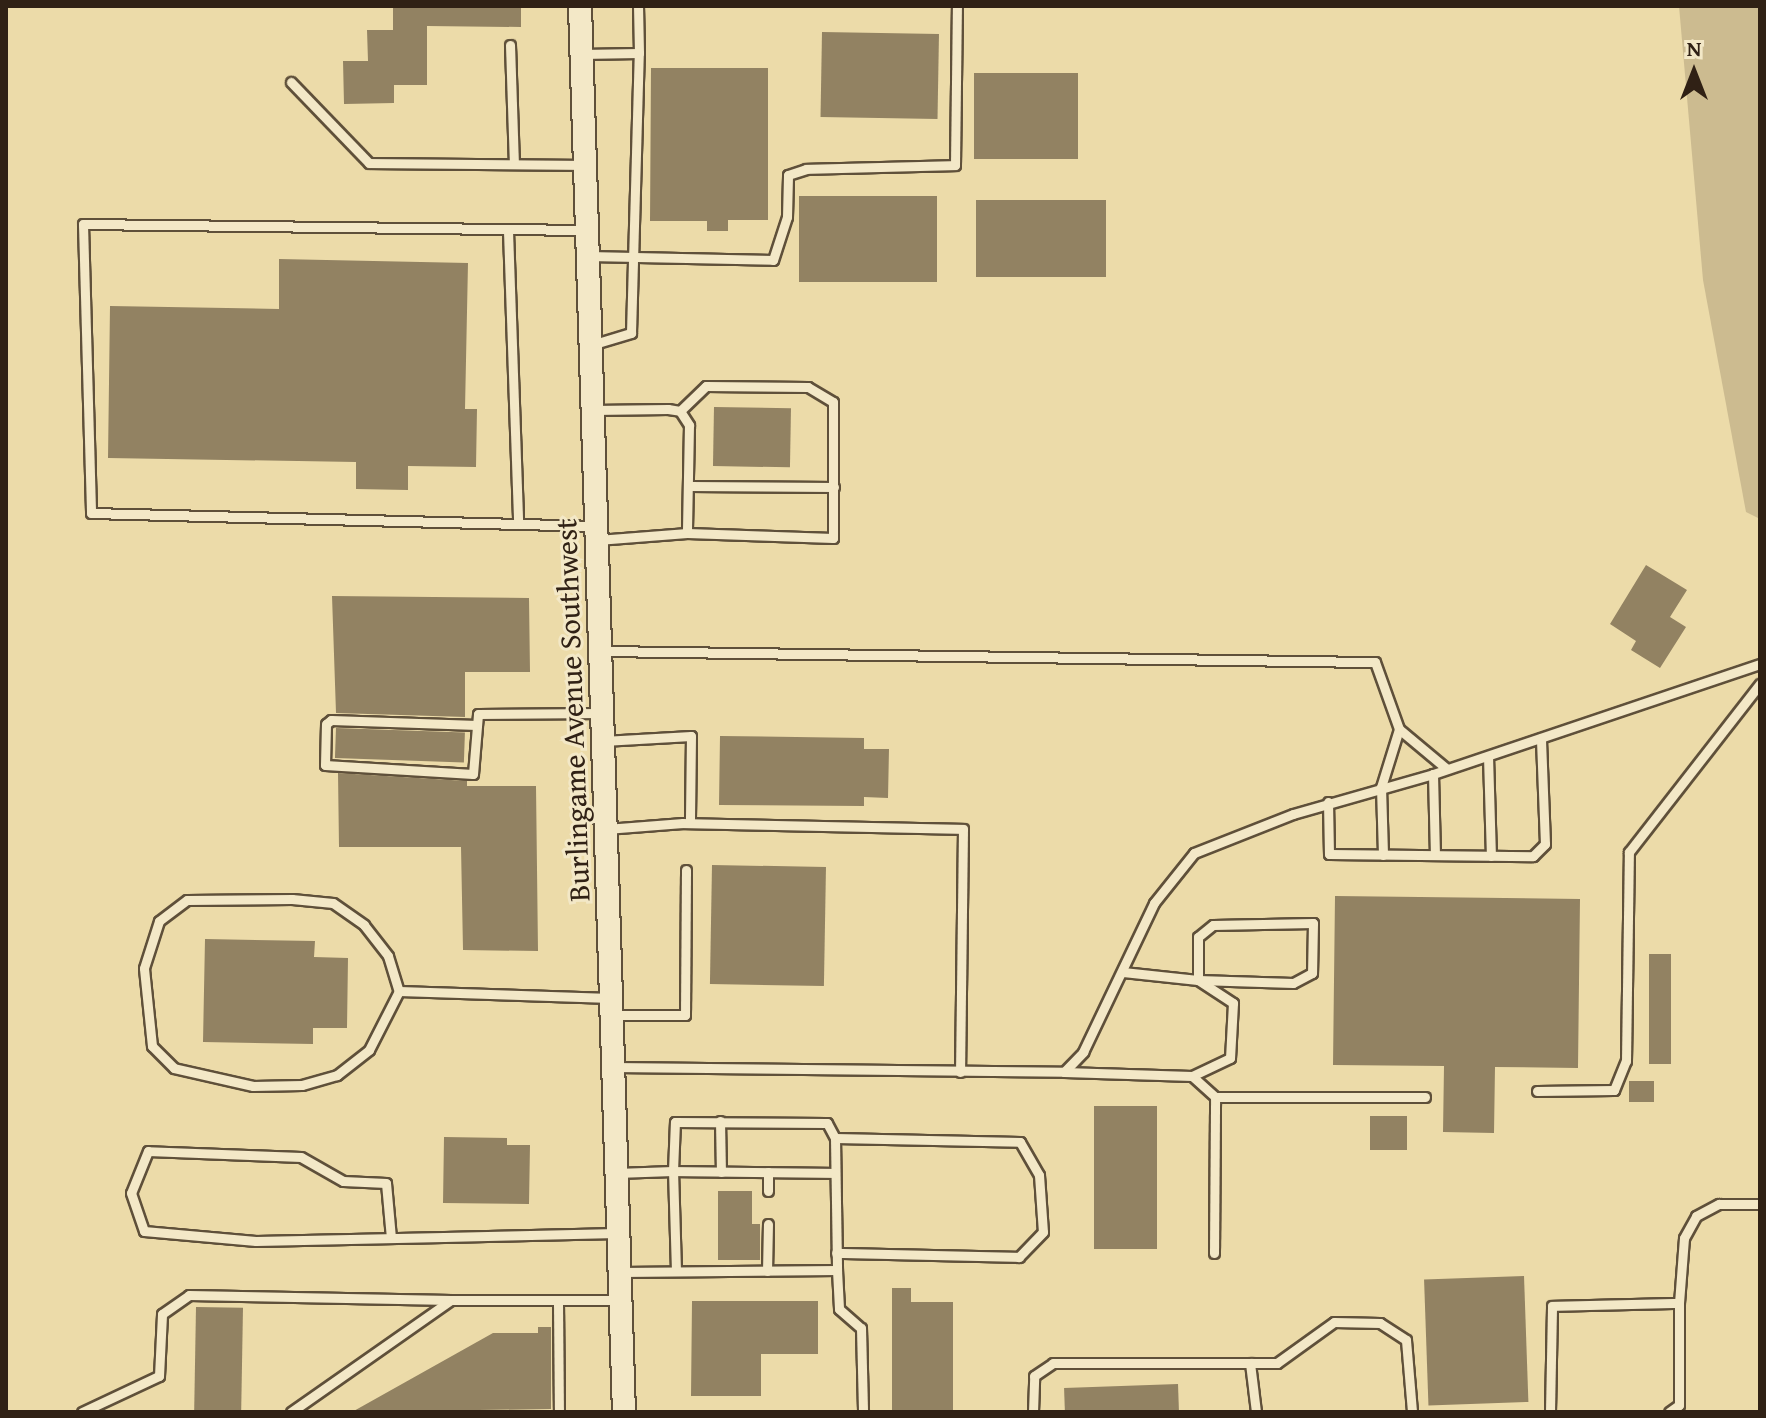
<!DOCTYPE html>
<style>
body{margin:0}
#map{position:relative;width:1766px;height:1418px;overflow:hidden;background:#ecdba9;font-family:"Gentium Book Plus",serif}
div>[style]{position:absolute}
.green>*{inset:0;background:#ccbb90}
.building>*{inset:0;background:#928262;transform-origin:0 0}
.roads{filter:drop-shadow(2px 0 #5f503a) drop-shadow(-2px 0 #5f503a) drop-shadow(0 2px #5f503a) drop-shadow(0 -2px #5f503a)}
.service>*{height:9px;margin:-4.5px;padding:0 4.5px;transform-origin:4.5px;border-radius:4.5px;background:#f3e8c7}
.tertiary>*{height:22px;margin:-11px;padding:0 11px;transform-origin:11px;border-radius:11px;background:#f3e8c7}
span{translate:-50% -50%;white-space:nowrap;text-align:center;line-height:1.15;-webkit-text-stroke:6px #f3e8c7;paint-order:stroke}
.street-label{font-size:30px;color:#302115}
.frame{position:absolute;inset:0;border:8px solid #302115;pointer-events:none}
.north{position:absolute;left:1654px;top:32px;width:80px;height:80px;-webkit-text-stroke:6px #f3e8c7;paint-order:stroke;rotate:0deg;font-size:22px;font-weight:700;line-height:32px;text-align:center;color:#302115}
.north::after{content:'';display:block;margin:auto;width:28px;height:36px;background:#302115;clip-path:polygon(50% 0,100% 100%,50% 72%,0 100%)}
</style>
<div id="map">
<div class="green">
<div style="clip-path:polygon(1679px 6px,1760px 6px,1760px 519px,1746px 512px,1703px 280px)"></div>
</div>
<div class="building">
<div style="clip-path:polygon(393px 6px,521px 6px,521px 27px,427px 26px,427px 85px,394px 85px,394px 103px,344px 104px,343px 61px,368px 61px,367px 30px,393px 30px)"></div>
<div style="left:822px;top:32px;width:117px;height:85px;rotate:1deg"></div>
<div style="clip-path:polygon(651px 68px,768px 68px,768px 220px,728px 220px,728px 231px,707px 231px,707px 221px,650px 221px)"></div>
<div style="left:974px;top:73px;width:104px;height:86px"></div>
<div style="left:799px;top:196px;width:138px;height:86px"></div>
<div style="left:976px;top:200px;width:130px;height:77px"></div>
<div style="clip-path:polygon(279px 259px,468px 263px,465px 409px,477px 409px,476px 467px,408px 466px,408px 490px,356px 489px,356px 462px,108px 458px,110px 306px,279px 309px)"></div>
<div style="left:714px;top:407px;width:77px;height:59px;rotate:1deg"></div>
<div style="clip-path:polygon(1646px 565px,1687px 590px,1670px 617px,1686px 627px,1660px 668px,1631px 650px,1636px 641px,1610px 624px)"></div>
<div style="clip-path:polygon(332px 596px,529px 598px,530px 672px,465px 672px,465px 717px,336px 713px)"></div>
<div style="left:336px;top:728px;width:129px;height:30px;rotate:2deg"></div>
<div style="clip-path:polygon(720px 736px,864px 738px,864px 749px,889px 749px,888px 798px,864px 797px,864px 806px,719px 805px)"></div>
<div style="clip-path:polygon(338px 773px,467px 781px,467px 786px,536px 786px,538px 951px,463px 950px,461px 847px,339px 847px)"></div>
<div style="left:712px;top:865px;width:114px;height:119px;rotate:1deg"></div>
<div style="clip-path:polygon(1335px 896px,1580px 899px,1578px 1068px,1495px 1067px,1494px 1133px,1443px 1132px,1444px 1066px,1333px 1065px)"></div>
<div style="clip-path:polygon(205px 939px,315px 941px,314px 957px,348px 958px,347px 1028px,313px 1028px,313px 1044px,203px 1042px)"></div>
<div style="left:1649px;top:954px;width:22px;height:110px"></div>
<div style="left:1629px;top:1081px;width:25px;height:21px"></div>
<div style="left:1094px;top:1106px;width:63px;height:143px"></div>
<div style="left:1370px;top:1116px;width:37px;height:34px"></div>
<div style="clip-path:polygon(444px 1137px,507px 1138px,507px 1145px,530px 1145px,529px 1204px,443px 1203px)"></div>
<div style="clip-path:polygon(718px 1191px,752px 1191px,752px 1224px,760px 1224px,760px 1260px,718px 1260px)"></div>
<div style="left:1524px;top:1276px;width:126px;height:100px;rotate:88deg"></div>
<div style="clip-path:polygon(892px 1288px,911px 1288px,911px 1302px,953px 1302px,953px 1412px,892px 1412px)"></div>
<div style="clip-path:polygon(692px 1301px,818px 1301px,818px 1354px,761px 1354px,761px 1396px,691px 1396px)"></div>
<div style="left:196px;top:1307px;width:47px;height:105px;rotate:1deg"></div>
<div style="clip-path:polygon(538px 1327px,551px 1327px,551px 1409px,352px 1412px,493px 1333px,538px 1333px)"></div>
<div style="left:1178px;top:1384px;width:28px;height:114px;rotate:88deg"></div>
</div>
<div class="roads">
<div class="service">
<div style="left:510px;top:45px;width:119px;rotate:88.1deg"></div>
<div style="left:581px;top:54px;width:58px;rotate:-1deg"></div>
<div style="left:639px;top:53px;width:47px;rotate:-91.2deg"></div>
<div style="left:291px;top:82px;width:112px;rotate:46.1deg"></div>
<div style="left:369px;top:163px;width:216px;rotate:0.5deg"></div>
<div style="left:587px;top:230px;width:504px;rotate:-179.32deg"></div>
<div style="left:83px;top:224px;width:289px;rotate:88.4deg"></div>
<div style="left:91px;top:513px;width:506px;rotate:1.47deg"></div>
<div style="left:508px;top:231px;width:293px;rotate:88deg"></div>
<div style="left:588px;top:256px;width:185px;rotate:1.2deg"></div>
<div style="left:773px;top:260px;width:45px;rotate:-72deg"></div>
<div style="left:787px;top:217px;width:42px;rotate:-88.6deg"></div>
<div style="left:788px;top:175px;width:19px;rotate:-18deg"></div>
<div style="left:806px;top:169px;width:149px;rotate:-1.5deg"></div>
<div style="left:955px;top:165px;width:159px;rotate:-89.3deg"></div>
<div style="left:591px;top:345px;width:42px;rotate:-16.7deg"></div>
<div style="left:631px;top:333px;width:280px;rotate:-88.4deg"></div>
<div style="left:593px;top:410px;width:75px;rotate:-0.8deg"></div>
<div style="left:668px;top:409px;width:12px;rotate:9deg"></div>
<div style="left:680px;top:411px;width:17px;rotate:57deg"></div>
<div style="left:689px;top:425px;width:108px;rotate:91.1deg"></div>
<div style="left:687px;top:533px;width:90px;rotate:175.6deg"></div>
<div style="left:680px;top:411px;width:36px;rotate:-44deg"></div>
<div style="left:706px;top:386px;width:102px;rotate:0.6deg"></div>
<div style="left:808px;top:387px;width:29px;rotate:31deg"></div>
<div style="left:833px;top:402px;width:136px;rotate:90deg"></div>
<div style="left:833px;top:538px;width:146px;rotate:-178deg"></div>
<div style="left:690px;top:486px;width:144px;rotate:0.4deg"></div>
<div style="left:602px;top:651px;width:773px;rotate:0.82deg"></div>
<div style="left:1375px;top:662px;width:71px;rotate:70.3deg"></div>
<div style="left:1399px;top:729px;width:61px;rotate:107.2deg"></div>
<div style="left:1381px;top:787px;width:68px;rotate:88.3deg"></div>
<div style="left:477px;top:725px;width:146px;rotate:-178deg"></div>
<div style="left:331px;top:720px;width:6px;rotate:141deg"></div>
<div style="left:326px;top:724px;width:41px;rotate:91.4deg"></div>
<div style="left:325px;top:765px;width:148px;rotate:3.5deg"></div>
<div style="left:473px;top:774px;width:60px;rotate:-85.2deg"></div>
<div style="left:478px;top:714px;width:122px;rotate:-0.5deg"></div>
<div style="left:1399px;top:729px;width:62px;rotate:39.8deg"></div>
<div style="left:603px;top:741px;width:88px;rotate:-3.3deg"></div>
<div style="left:691px;top:736px;width:87px;rotate:90.7deg"></div>
<div style="left:1488px;top:756px;width:100px;rotate:88.3deg"></div>
<div style="left:1433px;top:774px;width:81px;rotate:88.6deg"></div>
<div style="left:1328px;top:802px;width:52px;rotate:88.9deg"></div>
<div style="left:1329px;top:854px;width:204px;rotate:0.6deg"></div>
<div style="left:1533px;top:856px;width:17px;rotate:-45deg"></div>
<div style="left:1545px;top:844px;width:106px;rotate:-92.2deg"></div>
<div style="left:606px;top:829px;width:77px;rotate:-4.5deg"></div>
<div style="left:683px;top:823px;width:280px;rotate:1.2deg"></div>
<div style="left:963px;top:829px;width:243px;rotate:90.7deg"></div>
<div style="left:1313px;top:923px;width:50px;rotate:91.1deg"></div>
<div style="left:1312px;top:973px;width:21px;rotate:152deg"></div>
<div style="left:1293px;top:983px;width:95px;rotate:-178.2deg"></div>
<div style="left:1198px;top:980px;width:43px;rotate:-90deg"></div>
<div style="left:1198px;top:937px;width:19px;rotate:-39deg"></div>
<div style="left:1213px;top:925px;width:100px;rotate:-1.1deg"></div>
<div style="left:1123px;top:972px;width:75px;rotate:6.1deg"></div>
<div style="left:1198px;top:980px;width:42px;rotate:33.3deg"></div>
<div style="left:1233px;top:1003px;width:55px;rotate:93.1deg"></div>
<div style="left:1230px;top:1058px;width:42px;rotate:154.7deg"></div>
<div style="left:399px;top:991px;width:66px;rotate:117deg"></div>
<div style="left:369px;top:1050px;width:41px;rotate:142deg"></div>
<div style="left:337px;top:1075px;width:36px;rotate:164deg"></div>
<div style="left:302px;top:1085px;width:49px;rotate:178.8deg"></div>
<div style="left:253px;top:1086px;width:81px;rotate:-167.2deg"></div>
<div style="left:174px;top:1068px;width:31px;rotate:-135deg"></div>
<div style="left:152px;top:1046px;width:78px;rotate:-95.9deg"></div>
<div style="left:144px;top:968px;width:49px;rotate:-72.3deg"></div>
<div style="left:159px;top:921px;width:35px;rotate:-37deg"></div>
<div style="left:187px;top:900px;width:105px;rotate:-0.5deg"></div>
<div style="left:292px;top:899px;width:41px;rotate:5.6deg"></div>
<div style="left:333px;top:903px;width:38px;rotate:35deg"></div>
<div style="left:364px;top:925px;width:39px;rotate:52deg"></div>
<div style="left:388px;top:956px;width:37px;rotate:73deg"></div>
<div style="left:399px;top:991px;width:212px;rotate:1.9deg"></div>
<div style="left:612px;top:1015px;width:73px"></div>
<div style="left:685px;top:1015px;width:145px;rotate:-89.6deg"></div>
<div style="left:613px;top:1067px;width:451px;rotate:0.6deg"></div>
<div style="left:1064px;top:1072px;width:28px;rotate:-46deg"></div>
<div style="left:1083px;top:1052px;width:165px;rotate:-64.5deg"></div>
<div style="left:1154px;top:903px;width:64px;rotate:-51.3deg"></div>
<div style="left:1194px;top:853px;width:106px;rotate:-21.5deg"></div>
<div style="left:1293px;top:814px;width:146px;rotate:-15.9deg"></div>
<div style="left:1433px;top:774px;width:345px;rotate:-18.6deg"></div>
<div style="left:1064px;top:1072px;width:128px;rotate:1.8deg"></div>
<div style="left:1192px;top:1076px;width:31px;rotate:42deg"></div>
<div style="left:1537px;top:1091px;width:77px;rotate:-0.7deg"></div>
<div style="left:1614px;top:1090px;width:31px;rotate:-68deg"></div>
<div style="left:1626px;top:1061px;width:209px;rotate:-89.2deg"></div>
<div style="left:1629px;top:852px;width:213px;rotate:-52.1deg"></div>
<div style="left:720px;top:1121px;width:51px;rotate:88.9deg"></div>
<div style="left:835px;top:1138px;width:185px;rotate:1.2deg"></div>
<div style="left:1020px;top:1142px;width:38px;rotate:60deg"></div>
<div style="left:1039px;top:1175px;width:57px;rotate:86deg"></div>
<div style="left:1043px;top:1232px;width:35px;rotate:134deg"></div>
<div style="left:1019px;top:1257px;width:183px;rotate:-178.7deg"></div>
<div style="left:768px;top:1172px;width:19px;rotate:90deg"></div>
<div style="left:616px;top:1173px;width:57px;rotate:-2deg"></div>
<div style="left:673px;top:1171px;width:49px;rotate:-87.7deg"></div>
<div style="left:675px;top:1122px;width:152px;rotate:0.4deg"></div>
<div style="left:827px;top:1123px;width:17px;rotate:62deg"></div>
<div style="left:835px;top:1138px;width:132px;rotate:89.1deg"></div>
<div style="left:837px;top:1270px;width:216px;rotate:179.5deg"></div>
<div style="left:391px;top:1238px;width:55px;rotate:-95.2deg"></div>
<div style="left:386px;top:1183px;width:43px;rotate:-177.3deg"></div>
<div style="left:343px;top:1181px;width:48px;rotate:-150.3deg"></div>
<div style="left:301px;top:1157px;width:153px;rotate:-177.8deg"></div>
<div style="left:148px;top:1151px;width:45px;rotate:112deg"></div>
<div style="left:131px;top:1193px;width:40px;rotate:71.1deg"></div>
<div style="left:144px;top:1231px;width:112px;rotate:5.1deg"></div>
<div style="left:256px;top:1241px;width:188px;rotate:-1.2deg"></div>
<div style="left:444px;top:1237px;width:173px;rotate:-1.3deg"></div>
<div style="left:1214px;top:1253px;width:156px;rotate:-89.6deg"></div>
<div style="left:1215px;top:1097px;width:210px"></div>
<div style="left:837px;top:1270px;width:39px;rotate:87deg"></div>
<div style="left:839px;top:1309px;width:29px;rotate:41deg"></div>
<div style="left:861px;top:1328px;width:84px;rotate:88.6deg"></div>
<div style="left:676px;top:1271px;width:100px;rotate:-91.7deg"></div>
<div style="left:673px;top:1171px;width:162px;rotate:0.7deg"></div>
<div style="left:767px;top:1271px;width:47px;rotate:-88.8deg"></div>
<div style="left:558px;top:1303px;width:109px;rotate:89.5deg"></div>
<div style="left:1679px;top:1303px;width:65px;rotate:-85.6deg"></div>
<div style="left:1684px;top:1238px;width:25px;rotate:-61deg"></div>
<div style="left:1696px;top:1216px;width:26px;rotate:-28deg"></div>
<div style="left:1719px;top:1204px;width:41px"></div>
<div style="left:1250px;top:1363px;width:49px;rotate:83deg"></div>
<div style="left:82px;top:1412px;width:85px;rotate:-25.1deg"></div>
<div style="left:159px;top:1376px;width:62px;rotate:-87.2deg"></div>
<div style="left:162px;top:1314px;width:33px;rotate:-35deg"></div>
<div style="left:189px;top:1295px;width:262px;rotate:1.1deg"></div>
<div style="left:291px;top:1412px;width:195px;rotate:-35deg"></div>
<div style="left:451px;top:1300px;width:168px"></div>
<div style="left:1033px;top:1412px;width:36px;rotate:-88deg"></div>
<div style="left:1034px;top:1376px;width:23px;rotate:-34deg"></div>
<div style="left:1053px;top:1363px;width:224px"></div>
<div style="left:1277px;top:1363px;width:70px;rotate:-35.7deg"></div>
<div style="left:1334px;top:1322px;width:46px;rotate:1.2deg"></div>
<div style="left:1380px;top:1323px;width:31px;rotate:33deg"></div>
<div style="left:1406px;top:1340px;width:72px;rotate:85.2deg"></div>
<div style="left:1550px;top:1412px;width:106px;rotate:-88.9deg"></div>
<div style="left:1552px;top:1306px;width:127px;rotate:-1.4deg"></div>
<div style="left:1679px;top:1303px;width:102px;rotate:90deg"></div>
<div style="left:1679px;top:1405px;width:12px;rotate:145deg"></div>
</div>
<div class="tertiary">
<div style="left:580px;top:6px;width:1407px;rotate:88.21deg"></div>
</div>
</div>
<div class="street-label">
<span style="left:572px;top:710px;rotate:-92deg">Burlingame Avenue Southwest</span>
</div>
<div class="frame"></div>
<div class="north">N</div>
</div>
